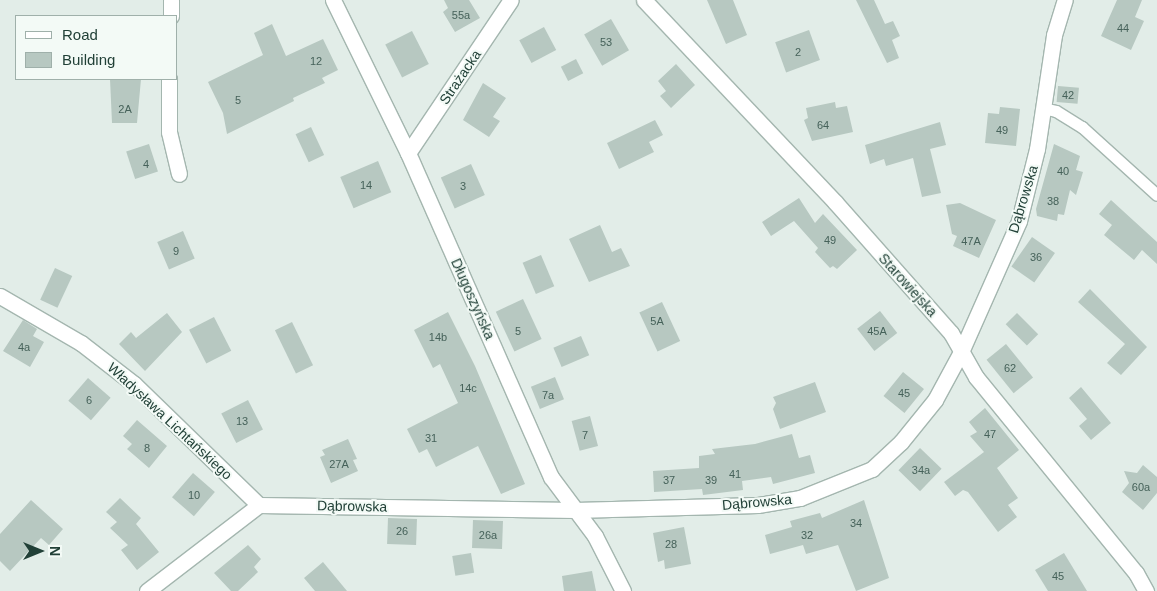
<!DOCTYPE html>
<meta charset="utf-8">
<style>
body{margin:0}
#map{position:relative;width:1157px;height:591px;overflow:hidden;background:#e2ede8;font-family:Arial,sans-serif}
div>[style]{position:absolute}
.building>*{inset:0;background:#b7c8c1;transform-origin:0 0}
.roads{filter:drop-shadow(1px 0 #a4b6af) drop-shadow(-1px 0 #a4b6af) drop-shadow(0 1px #a4b6af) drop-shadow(0 -1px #a4b6af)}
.lane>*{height:11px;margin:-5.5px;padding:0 5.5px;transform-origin:5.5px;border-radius:5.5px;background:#fff}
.street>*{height:15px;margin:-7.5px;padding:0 7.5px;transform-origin:7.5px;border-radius:7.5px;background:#fff}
.secondary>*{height:15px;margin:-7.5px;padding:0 7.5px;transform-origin:7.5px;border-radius:7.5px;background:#fff}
span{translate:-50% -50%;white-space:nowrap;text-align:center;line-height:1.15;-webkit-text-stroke:4px #f3faf6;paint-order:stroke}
.number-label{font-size:11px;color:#46625a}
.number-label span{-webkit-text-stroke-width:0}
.street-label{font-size:14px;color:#214037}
.legend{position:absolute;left:15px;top:15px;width:162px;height:65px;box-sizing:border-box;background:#f3faf6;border:1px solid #9fb0aa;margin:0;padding:6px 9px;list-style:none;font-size:15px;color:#214037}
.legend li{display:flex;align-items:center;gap:10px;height:25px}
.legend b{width:25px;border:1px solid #9fb0aa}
.north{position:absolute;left:15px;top:526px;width:50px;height:50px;-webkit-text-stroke:4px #f3faf6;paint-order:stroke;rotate:90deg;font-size:14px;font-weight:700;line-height:20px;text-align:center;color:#214037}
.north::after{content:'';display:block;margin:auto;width:18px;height:22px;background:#214037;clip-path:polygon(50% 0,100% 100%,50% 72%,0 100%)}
</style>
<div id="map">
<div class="building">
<div style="clip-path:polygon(444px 0,469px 0,480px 18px,455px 32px,443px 12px,448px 8px)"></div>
<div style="clip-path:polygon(707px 0,733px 0,747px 35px,726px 44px)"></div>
<div style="clip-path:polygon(856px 0,874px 0,885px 24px,893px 21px,900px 36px,892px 40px,899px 58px,887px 63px)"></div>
<div style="clip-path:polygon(1117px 0,1142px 0,1135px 17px,1144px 21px,1131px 50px,1101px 36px)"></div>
<div style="left:611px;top:19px;width:36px;height:31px;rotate:60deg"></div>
<div style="clip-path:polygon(272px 24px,286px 56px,323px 39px,338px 70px,322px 78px,325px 83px,293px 98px,294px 101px,227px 134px,223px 113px,208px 82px,263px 55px,254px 33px)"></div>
<div style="left:544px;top:27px;width:26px;height:28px;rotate:62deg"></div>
<div style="left:809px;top:30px;width:32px;height:36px;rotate:70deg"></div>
<div style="left:412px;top:31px;width:37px;height:30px;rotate:63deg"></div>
<div style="left:576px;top:59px;width:16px;height:17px;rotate:63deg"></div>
<div style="clip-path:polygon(676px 64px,695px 85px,671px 108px,660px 96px,666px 91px,658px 81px)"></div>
<div style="clip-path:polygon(110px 79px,141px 79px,137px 123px,112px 123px)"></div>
<div style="clip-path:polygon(483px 83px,506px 98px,493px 117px,500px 121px,489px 137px,463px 120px)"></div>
<div style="left:1058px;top:86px;width:21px;height:16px;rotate:5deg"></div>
<div style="clip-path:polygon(835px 102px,836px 108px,847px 106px,853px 132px,812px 141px,804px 120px,808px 118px,806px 108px)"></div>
<div style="clip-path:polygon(1000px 107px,1020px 109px,1016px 146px,985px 143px,988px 113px,999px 114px)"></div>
<div style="clip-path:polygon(655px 120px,663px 135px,649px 142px,654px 152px,619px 169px,607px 143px)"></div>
<div style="clip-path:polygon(940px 122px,946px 145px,930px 149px,941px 193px,922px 197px,913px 158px,886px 166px,884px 159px,870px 164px,865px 145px)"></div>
<div style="left:311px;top:127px;width:31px;height:17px;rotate:65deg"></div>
<div style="left:149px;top:144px;width:29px;height:24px;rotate:72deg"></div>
<div style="clip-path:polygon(1054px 144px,1080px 156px,1076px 170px,1083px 172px,1076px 195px,1070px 190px,1064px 215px,1058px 214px,1057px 221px,1037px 216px,1036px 209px)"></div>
<div style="left:378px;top:161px;width:34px;height:41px;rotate:67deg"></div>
<div style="left:471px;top:164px;width:34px;height:33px;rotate:66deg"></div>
<div style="clip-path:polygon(799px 198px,815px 223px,823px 214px,857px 250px,837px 269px,833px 266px,830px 268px,815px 252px,818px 248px,794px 221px,771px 236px,762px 222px)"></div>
<div style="clip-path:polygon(1111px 200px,1157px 242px,1157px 264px,1142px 250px,1134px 260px,1104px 235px,1112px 225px,1099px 214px)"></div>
<div style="clip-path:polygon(960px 203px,996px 220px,979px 258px,953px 246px,957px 236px,952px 234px,946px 205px)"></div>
<div style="clip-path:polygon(600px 225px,612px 252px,621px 248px,630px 266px,589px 282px,569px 239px)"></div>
<div style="left:183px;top:231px;width:30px;height:28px;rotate:67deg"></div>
<div style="left:1032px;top:237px;width:28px;height:36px;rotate:35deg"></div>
<div style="left:541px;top:255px;width:34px;height:20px;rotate:67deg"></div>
<div style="left:55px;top:268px;width:19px;height:35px;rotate:25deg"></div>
<div style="clip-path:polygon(1090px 289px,1147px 347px,1121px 375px,1107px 363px,1125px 344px,1078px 302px)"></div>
<div style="left:523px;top:299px;width:44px;height:30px;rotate:65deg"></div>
<div style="left:662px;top:302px;width:43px;height:25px;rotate:65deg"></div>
<div style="left:880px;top:311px;width:28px;height:29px;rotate:52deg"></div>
<div style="clip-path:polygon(448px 312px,475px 366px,525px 484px,501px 494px,478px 446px,436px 467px,427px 449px,419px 453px,407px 429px,458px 403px,440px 364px,433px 368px,414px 330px)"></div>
<div style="clip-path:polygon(167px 313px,182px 332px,145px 371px,119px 344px,131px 332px,136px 338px)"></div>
<div style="left:1017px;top:313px;width:30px;height:16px;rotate:45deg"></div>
<div style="left:214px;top:317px;width:38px;height:28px;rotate:63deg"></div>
<div style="clip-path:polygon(23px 320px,37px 329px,33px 336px,44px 342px,30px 367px,3px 351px)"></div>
<div style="left:292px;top:322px;width:48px;height:19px;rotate:64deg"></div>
<div style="left:581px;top:336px;width:21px;height:30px;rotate:67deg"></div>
<div style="left:1006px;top:344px;width:43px;height:25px;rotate:51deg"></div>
<div style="left:903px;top:372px;width:27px;height:31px;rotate:39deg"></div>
<div style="left:555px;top:377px;width:24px;height:26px;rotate:68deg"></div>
<div style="left:88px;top:378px;width:30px;height:30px;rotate:41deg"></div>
<div style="clip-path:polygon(815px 382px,826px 412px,780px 429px,773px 409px,776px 403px,773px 397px)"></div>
<div style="clip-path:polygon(1081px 387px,1111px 423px,1091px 440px,1079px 426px,1087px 419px,1069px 398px)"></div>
<div style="left:248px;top:400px;width:33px;height:30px;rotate:63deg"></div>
<div style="clip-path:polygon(985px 408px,1019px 450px,997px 468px,1018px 498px,1008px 505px,1017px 517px,998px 532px,968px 492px,963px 490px,955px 496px,944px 482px,984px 452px,970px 436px,977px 432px,969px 422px)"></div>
<div style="left:590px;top:416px;width:31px;height:19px;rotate:75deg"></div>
<div style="clip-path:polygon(137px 420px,167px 446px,149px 468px,127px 449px,132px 444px,123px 436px)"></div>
<div style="clip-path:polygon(792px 434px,799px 458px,810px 455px,815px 473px,773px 484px,771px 477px,742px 481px,743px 490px,703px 495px,702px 489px,654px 492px,653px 471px,699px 468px,699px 456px,715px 454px,712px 449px,755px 444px)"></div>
<div style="clip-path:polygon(348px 439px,357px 459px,353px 460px,358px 471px,331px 483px,320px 457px,325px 455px,322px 450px)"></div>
<div style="left:920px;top:448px;width:30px;height:31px;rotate:44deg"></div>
<div style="clip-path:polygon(1143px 465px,1157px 477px,1157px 493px,1143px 510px,1122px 492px,1129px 483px,1124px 471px,1137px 473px)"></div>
<div style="left:193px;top:473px;width:29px;height:32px;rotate:41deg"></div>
<div style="clip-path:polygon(120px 498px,141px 518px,136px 524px,159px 552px,137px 570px,121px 550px,128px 545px,110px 528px,117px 522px,106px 512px)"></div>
<div style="clip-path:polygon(31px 500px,63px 529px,49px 545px,41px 538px,10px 571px,0 561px,0 534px)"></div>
<div style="clip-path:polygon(864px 500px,889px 578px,856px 591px,838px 545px,806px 554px,803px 545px,770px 554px,765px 535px,792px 527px,790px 521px,820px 513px,822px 518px)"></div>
<div style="left:388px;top:518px;width:29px;height:26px;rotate:2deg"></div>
<div style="left:473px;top:520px;width:30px;height:28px;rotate:2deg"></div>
<div style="clip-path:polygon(684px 527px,691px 564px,665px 569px,664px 560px,658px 562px,653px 533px)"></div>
<div style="clip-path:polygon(248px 545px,261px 559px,254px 567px,258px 572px,238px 591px,231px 591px,214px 573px)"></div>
<div style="left:471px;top:553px;width:20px;height:19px;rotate:81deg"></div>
<div style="clip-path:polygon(1064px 553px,1087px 591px,1048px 591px,1035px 570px)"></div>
<div style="clip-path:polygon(323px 562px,347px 591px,315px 591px,304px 578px)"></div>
<div style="clip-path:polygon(592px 571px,596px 591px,564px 591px,562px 576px)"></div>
</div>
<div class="roads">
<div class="lane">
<div style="left:1042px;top:108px;width:14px;rotate:12deg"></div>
<div style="left:1056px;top:111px;width:31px;rotate:32deg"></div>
<div style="left:1082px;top:127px;width:101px;rotate:42.2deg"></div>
</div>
<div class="street">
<div style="left:644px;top:0;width:278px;rotate:46.6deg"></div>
<div style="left:835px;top:202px;width:175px;rotate:48.5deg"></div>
<div style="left:951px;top:333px;width:51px;rotate:60.4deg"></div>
<div style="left:976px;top:377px;width:253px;rotate:50.8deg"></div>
<div style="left:1136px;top:573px;width:21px;rotate:61deg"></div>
<div style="left:171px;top:16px;width:16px;rotate:-90deg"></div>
<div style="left:169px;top:79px;width:53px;rotate:90deg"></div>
<div style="left:169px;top:132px;width:43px;rotate:76.6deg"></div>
<div style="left:408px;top:153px;width:184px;rotate:-56.1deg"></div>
<div style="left:0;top:296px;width:94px;rotate:30.1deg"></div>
<div style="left:81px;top:343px;width:67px;rotate:37.7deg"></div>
<div style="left:134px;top:384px;width:174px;rotate:44.1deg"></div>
<div style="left:147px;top:591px;width:141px;rotate:-37.5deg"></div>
<div style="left:259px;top:505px;width:316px;rotate:0.9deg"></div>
<div style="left:575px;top:510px;width:183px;rotate:-1.6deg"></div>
<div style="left:758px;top:505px;width:43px;rotate:-9.5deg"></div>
<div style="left:800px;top:498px;width:78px;rotate:-21.9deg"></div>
<div style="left:872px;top:469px;width:40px;rotate:-43deg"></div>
<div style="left:901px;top:442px;width:54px;rotate:-51deg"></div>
<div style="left:935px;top:400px;width:55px;rotate:-61.6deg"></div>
<div style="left:961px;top:352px;width:143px;rotate:-66.1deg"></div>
<div style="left:1019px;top:221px;width:74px;rotate:-76deg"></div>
<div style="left:1037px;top:149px;width:115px;rotate:-81.5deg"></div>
<div style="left:1054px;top:35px;width:37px;rotate:-73deg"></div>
</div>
<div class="secondary">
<div style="left:333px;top:0;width:170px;rotate:63.9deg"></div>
<div style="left:408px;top:153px;width:354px;rotate:66.2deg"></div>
<div style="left:551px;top:477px;width:74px;rotate:53.3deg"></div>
<div style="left:595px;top:536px;width:62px;rotate:63deg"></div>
</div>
</div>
<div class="number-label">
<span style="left:461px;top:15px">55a</span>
<span style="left:1123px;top:28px">44</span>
<span style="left:606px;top:42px">53</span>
<span style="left:798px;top:52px">2</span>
<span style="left:316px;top:61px">12</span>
<span style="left:1068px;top:95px">42</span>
<span style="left:238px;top:100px">5</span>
<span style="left:125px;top:109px">2A</span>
<span style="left:823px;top:125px">64</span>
<span style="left:1002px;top:130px">49</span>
<span style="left:146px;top:164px">4</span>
<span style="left:1063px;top:171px">40</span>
<span style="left:366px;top:185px">14</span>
<span style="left:463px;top:186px">3</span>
<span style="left:1053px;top:201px">38</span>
<span style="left:830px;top:240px">49</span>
<span style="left:971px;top:241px">47A</span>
<span style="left:176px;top:251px">9</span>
<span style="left:1036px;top:257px">36</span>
<span style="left:657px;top:321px">5A</span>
<span style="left:518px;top:331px">5</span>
<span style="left:877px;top:331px">45A</span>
<span style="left:438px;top:337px">14b</span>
<span style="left:24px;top:347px">4a</span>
<span style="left:1010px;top:368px">62</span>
<span style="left:468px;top:388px">14c</span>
<span style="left:904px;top:393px">45</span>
<span style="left:548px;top:395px">7a</span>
<span style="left:89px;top:400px">6</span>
<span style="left:242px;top:421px">13</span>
<span style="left:990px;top:434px">47</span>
<span style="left:585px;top:435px">7</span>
<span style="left:431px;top:438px">31</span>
<span style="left:147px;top:448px">8</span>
<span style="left:339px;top:464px">27A</span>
<span style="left:921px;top:470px">34a</span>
<span style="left:735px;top:474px">41</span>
<span style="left:669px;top:480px">37</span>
<span style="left:711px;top:480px">39</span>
<span style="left:1141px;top:487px">60a</span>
<span style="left:194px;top:495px">10</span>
<span style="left:856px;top:523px">34</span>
<span style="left:402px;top:531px">26</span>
<span style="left:488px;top:535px">26a</span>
<span style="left:807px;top:535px">32</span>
<span style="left:671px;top:544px">28</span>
<span style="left:1058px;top:576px">45</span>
</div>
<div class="street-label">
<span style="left:460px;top:77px;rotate:-56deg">Strażacka</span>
<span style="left:1023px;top:199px;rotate:-73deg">Dąbrowska</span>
<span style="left:908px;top:285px;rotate:48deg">Starowiejska</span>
<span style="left:473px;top:299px;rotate:66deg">Długoszyńska</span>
<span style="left:170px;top:421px;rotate:43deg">Władysława Lichtańskiego</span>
<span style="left:757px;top:502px;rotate:-5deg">Dąbrowska</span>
<span style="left:352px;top:506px;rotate:1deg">Dąbrowska</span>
</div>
<ul class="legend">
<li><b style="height:6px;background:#fff"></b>Road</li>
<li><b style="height:14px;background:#b7c8c1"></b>Building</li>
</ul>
<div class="north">N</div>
</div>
